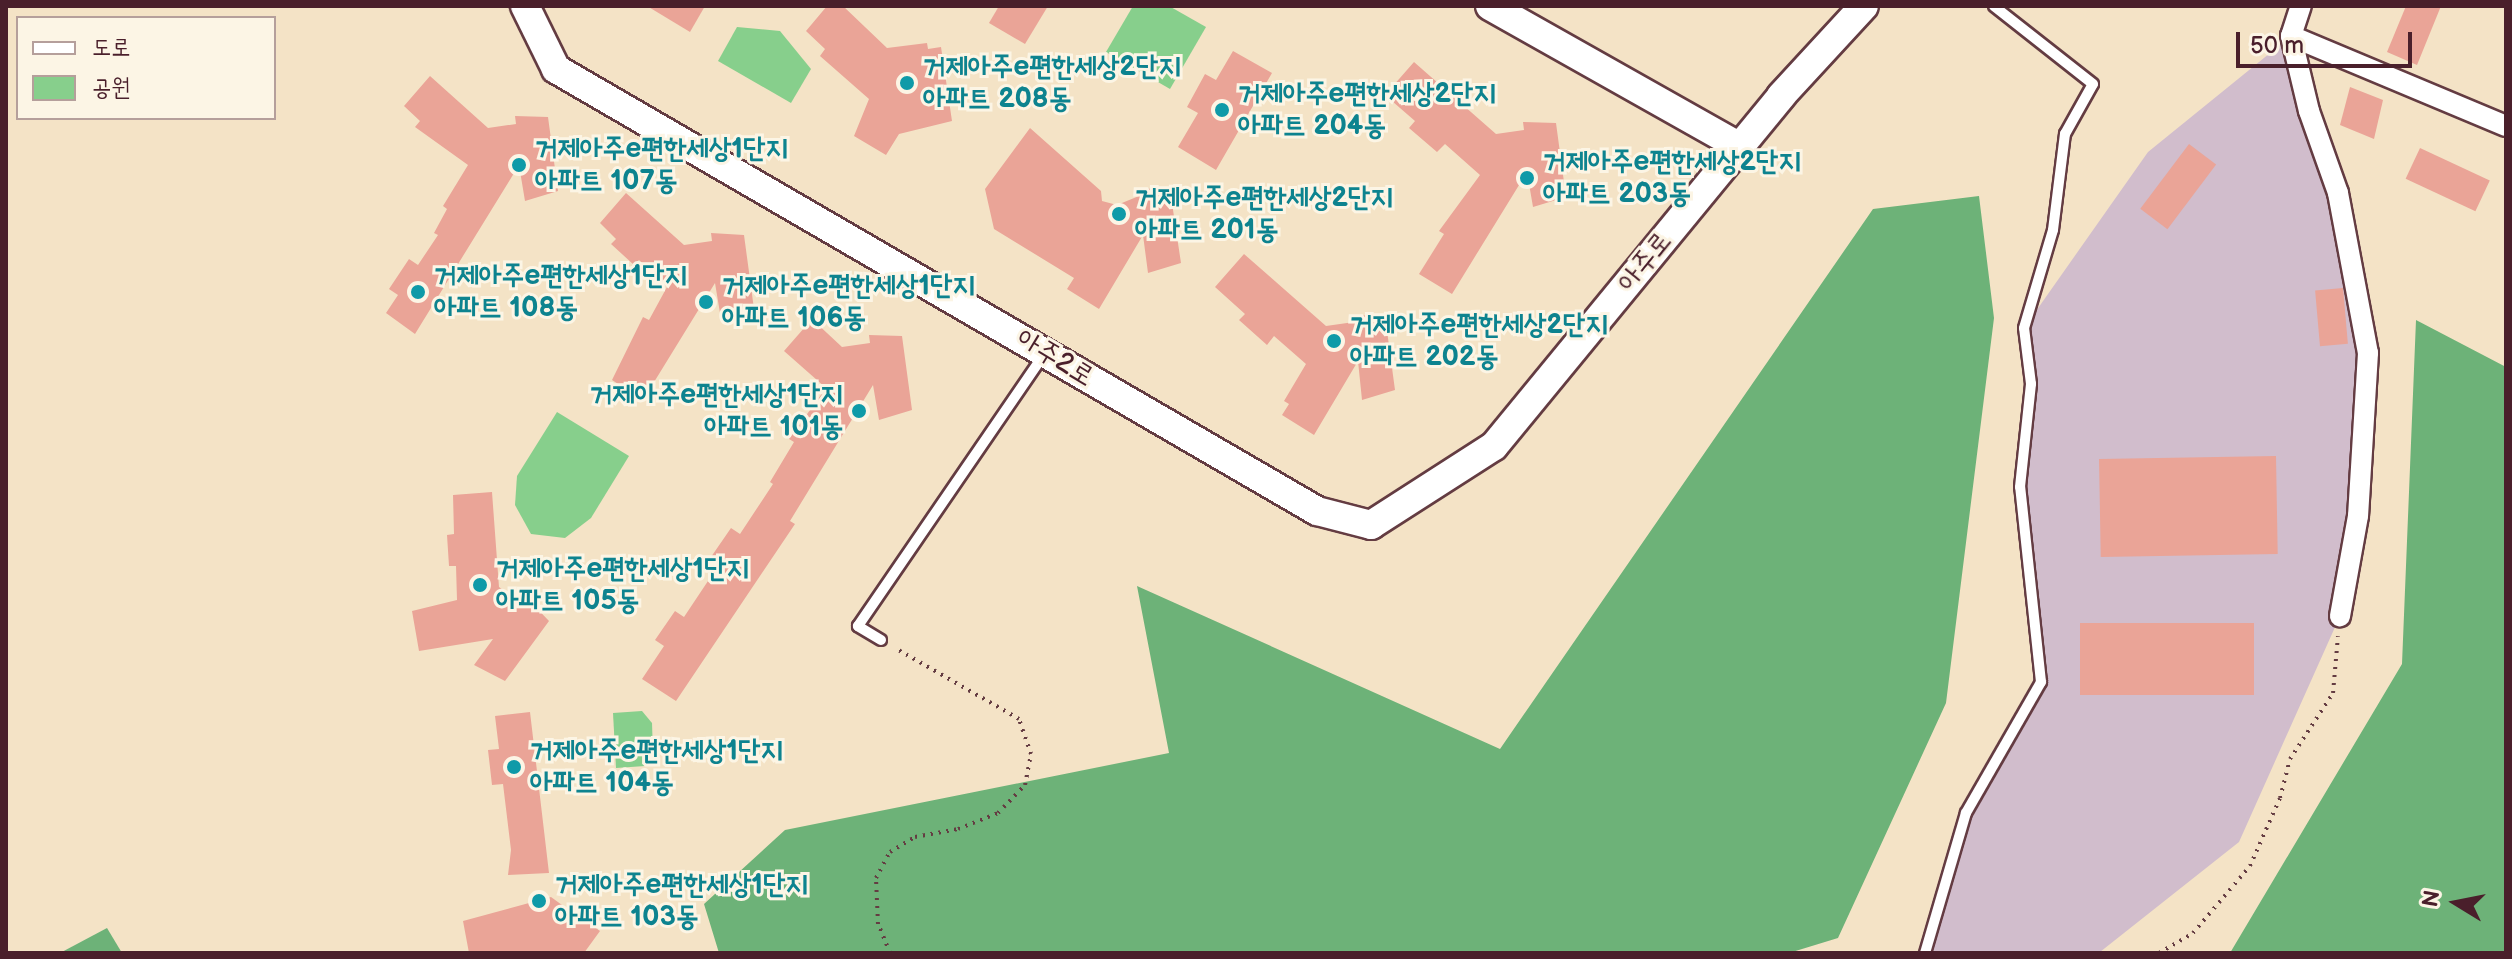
<!DOCTYPE html>
<meta charset="utf-8">
<style>
body{margin:0}
#map{position:relative;width:2512px;height:959px;overflow:hidden;background:#f4e3c6;font-family:"Balsamiq Sans","Poor Story",sans-serif}
div>[style]{position:absolute}
.industrial>*{inset:0;background:#d1bdcc}
.green>*{inset:0;background:#87cf8c}
.forest>*{inset:0;background:#6db278}
.building>*{inset:0;background:#eaa497;transform-origin:0 0}
.path>*{height:4px;margin-top:-2px;transform-origin:0;background:repeating-linear-gradient(90deg,#643c42 0 2px,transparent 0 8px)}
.roads{filter:drop-shadow(2px 0 #643c42) drop-shadow(-2px 0 #643c42) drop-shadow(0 2px #643c42) drop-shadow(0 -2px #643c42)}
.lane>*{height:10px;margin:-5px;padding:0 5px;transform-origin:5px;border-radius:5px;background:#fff}
.street>*{height:20px;margin:-10px;padding:0 10px;transform-origin:10px;border-radius:10px;background:#fff}
.secondary>*{height:28px;margin:-14px;padding:0 14px;transform-origin:14px;border-radius:14px;background:#fff}
.dots>*{width:22px;height:22px;translate:-50% -50%;box-sizing:border-box;border:4px solid #fcf5e5;border-radius:50%}
span{translate:-50% -50%;white-space:nowrap;text-align:center;line-height:1.15;-webkit-text-stroke:6px #fcf5e5;paint-order:stroke}
.culture-label{font-size:28px;color:#0d838f;font-weight:700}
.left{translate:0 -50%;text-align:left}
.right{translate:-100% -50%;text-align:right}
.street-label{font-size:28px;color:#4a1f2b}
.frame{position:absolute;inset:0;border:8px solid #4a1f2b;pointer-events:none}
.legend{position:absolute;left:16px;top:16px;width:260px;height:104px;box-sizing:border-box;background:#fcf5e5;border:2px solid #b59f9b;margin:0;padding:10px 14px;list-style:none;font-size:24px;color:#4a1f2b}
.legend li{display:flex;align-items:center;gap:16px;height:40px}
.legend b{width:40px;border:2px solid #b59f9b}
.north{position:absolute;left:2416px;top:863px;width:80px;height:80px;-webkit-text-stroke:6px #fcf5e5;paint-order:stroke;rotate:280deg;font-size:22px;font-weight:700;line-height:32px;text-align:center;color:#4a1f2b}
.north::after{content:'';display:block;margin:auto;width:28px;height:36px;background:#4a1f2b;clip-path:polygon(50% 0,100% 100%,50% 72%,0 100%)}
.scale{position:absolute;left:2236px;top:32px;width:176px;height:36px;box-sizing:border-box;border:4px solid #4a1f2b;border-top:0;padding-left:10px;font-size:24px;line-height:28px;white-space:nowrap;color:#4a1f2b;-webkit-text-stroke:6px #fcf5e5;paint-order:stroke}
</style>
<div id="map">
<div class="industrial">
<div style="clip-path:polygon(2291px 36px,2368px 353px,2340px 616px,2239px 842px,2100px 952px,1925px 953px,1966px 813px,2041px 682px,2020px 487px,2031px 384px,2024px 328px,2148px 152px)"></div>
</div>
<div class="green">
<div style="clip-path:polygon(1133px 6px,1169px 6px,1206px 27px,1170px 89px,1106px 52px)"></div>
<div style="clip-path:polygon(737px 27px,780px 31px,811px 69px,791px 103px,718px 61px)"></div>
<div style="clip-path:polygon(557px 412px,629px 456px,591px 518px,565px 538px,531px 534px,515px 505px,517px 476px)"></div>
<div style="clip-path:polygon(642px 711px,652px 723px,653px 753px,645px 766px,616px 768px,613px 713px)"></div>
</div>
<div class="forest">
<div style="clip-path:polygon(1979px 196px,1994px 318px,1946px 703px,1838px 938px,1789px 953px,719px 953px,704px 904px,785px 830px,1169px 753px,1137px 586px,1500px 749px,1873px 209px)"></div>
<div style="clip-path:polygon(2416px 320px,2506px 367px,2506px 953px,2230px 953px,2402px 664px)"></div>
<div style="clip-path:polygon(107px 928px,122px 953px,60px 953px)"></div>
</div>
<div class="building">
<div style="clip-path:polygon(647px 6px,705px 6px,690px 32px)"></div>
<div style="clip-path:polygon(827px 6px,843px 6px,887px 48px,927px 43px,928px 49px,941px 47px,952px 121px,899px 134px,886px 155px,854px 136px,869px 99px,820px 56px,825px 49px,806px 31px)"></div>
<div style="clip-path:polygon(999px 6px,1048px 6px,1025px 44px,989px 23px)"></div>
<div style="clip-path:polygon(2406px 6px,2441px 6px,2417px 65px,2387px 52px)"></div>
<div style="clip-path:polygon(1233px 51px,1272px 73px,1216px 170px,1178px 147px,1198px 113px,1187px 107px,1205px 74px,1216px 80px)"></div>
<div style="clip-path:polygon(1414px 62px,1496px 134px,1524px 130px,1523px 122px,1556px 123px,1566px 197px,1533px 207px,1527px 172px,1452px 294px,1419px 274px,1444px 234px,1439px 231px,1480px 175px,1445px 144px,1437px 152px,1409px 128px,1415px 121px,1385px 95px)"></div>
<div style="clip-path:polygon(430px 76px,488px 128px,516px 124px,515px 116px,548px 117px,558px 191px,525px 201px,519px 165px,415px 334px,386px 313px,398px 295px,389px 289px,409px 259px,418px 265px,438px 235px,434px 233px,447px 209px,443px 206px,468px 165px,415px 127px,420px 121px,404px 106px)"></div>
<div style="clip-path:polygon(2350px 87px,2383px 100px,2374px 139px,2340px 125px)"></div>
<div style="clip-path:polygon(1030px 128px,1101px 191px,1102px 201px,1117px 205px,1139px 196px,1138px 188px,1170px 190px,1181px 263px,1148px 273px,1143px 235px,1099px 309px,1067px 289px,1074px 278px,994px 229px,985px 189px)"></div>
<div style="left:2189px;top:144px;width:34px;height:81px;rotate:37deg"></div>
<div style="left:2420px;top:148px;width:77px;height:34px;rotate:25deg"></div>
<div style="clip-path:polygon(626px 193px,684px 245px,712px 241px,711px 233px,744px 235px,754px 309px,721px 319px,715px 283px,643px 400px,612px 380px,643px 317px,649px 320px,667px 287px,639px 260px,634px 265px,611px 244px,616px 239px,600px 223px)"></div>
<div style="clip-path:polygon(1244px 254px,1326px 326px,1354px 322px,1353px 315px,1385px 316px,1395px 390px,1362px 400px,1358px 361px,1314px 435px,1282px 415px,1289px 404px,1284px 401px,1306px 364px,1274px 336px,1267px 345px,1239px 320px,1245px 314px,1215px 287px)"></div>
<div style="left:2343px;top:288px;width:56px;height:28px;rotate:85deg"></div>
<div style="clip-path:polygon(812px 319px,842px 347px,870px 343px,869px 335px,902px 336px,912px 410px,879px 420px,873px 385px,790px 521px,795px 524px,676px 701px,642px 679px,664px 646px,655px 640px,675px 611px,684px 617px,720px 563px,711px 557px,731px 528px,740px 534px,773px 484px,770px 482px,794px 442px,789px 439px,826px 388px,784px 351px)"></div>
<div style="left:2276px;top:456px;width:98px;height:177px;rotate:89deg"></div>
<div style="clip-path:polygon(492px 492px,499px 587px,522px 604px,526px 597px,549px 621px,505px 681px,474px 665px,493px 639px,419px 651px,412px 611px,457px 600px,456px 566px,449px 566px,447px 535px,454px 534px,453px 495px)"></div>
<div style="left:2080px;top:623px;width:174px;height:72px"></div>
<div style="clip-path:polygon(530px 712px,549px 873px,508px 875px,511px 850px,503px 784px,492px 785px,488px 750px,499px 749px,495px 716px)"></div>
<div style="clip-path:polygon(551px 897px,573px 913px,578px 907px,593px 918px,589px 923px,600px 931px,584px 953px,469px 953px,463px 921px)"></div>
</div>
<div class="path">
<div style="left:890px;top:953px;width:31px;rotate:-112deg"></div>
<div style="left:878px;top:924px;width:46px;rotate:-92.5deg"></div>
<div style="left:876px;top:878px;width:30px;rotate:-62deg"></div>
<div style="left:890px;top:852px;width:29px;rotate:-31deg"></div>
<div style="left:915px;top:837px;width:44px;rotate:-10.5deg"></div>
<div style="left:958px;top:829px;width:43px;rotate:-21.8deg"></div>
<div style="left:998px;top:813px;width:39px;rotate:-46deg"></div>
<div style="left:1025px;top:785px;width:32px;rotate:-79deg"></div>
<div style="left:1031px;top:754px;width:37px;rotate:-109deg"></div>
<div style="left:1019px;top:719px;width:143px;rotate:-150.2deg"></div>
<div style="left:2159px;top:953px;width:39px;rotate:-30deg"></div>
<div style="left:2193px;top:933px;width:88px;rotate:-49.6deg"></div>
<div style="left:2250px;top:866px;width:74px;rotate:-66.2deg"></div>
<div style="left:2280px;top:798px;width:40px;rotate:-75.6deg"></div>
<div style="left:2290px;top:759px;width:79px;rotate:-56.9deg"></div>
<div style="left:2333px;top:693px;width:57px;rotate:-85deg"></div>
</div>
<div class="roads">
<div class="lane">
<div style="left:881px;top:640px;width:27px;rotate:-149deg"></div>
<div style="left:858px;top:626px;width:330px;rotate:-55.6deg"></div>
<div style="left:1925px;top:953px;width:146px;rotate:-73.7deg"></div>
<div style="left:1966px;top:813px;width:151px;rotate:-60.2deg"></div>
<div style="left:2041px;top:682px;width:196px;rotate:-96.1deg"></div>
<div style="left:2020px;top:487px;width:104px;rotate:-83.9deg"></div>
<div style="left:2031px;top:384px;width:56px;rotate:-97.1deg"></div>
<div style="left:2024px;top:328px;width:102px;rotate:-73.5deg"></div>
<div style="left:2053px;top:230px;width:97px;rotate:-82.9deg"></div>
<div style="left:2065px;top:134px;width:57px;rotate:-60.8deg"></div>
<div style="left:2093px;top:84px;width:126px;rotate:-141.8deg"></div>
</div>
<div class="street">
<div style="left:2291px;top:36px;width:77px;rotate:76.5deg"></div>
<div style="left:2309px;top:111px;width:87px;rotate:70.5deg"></div>
<div style="left:2338px;top:193px;width:163px;rotate:79.4deg"></div>
<div style="left:2368px;top:353px;width:163px;rotate:93.5deg"></div>
<div style="left:2358px;top:516px;width:102px;rotate:100.2deg"></div>
<div style="left:2291px;top:36px;width:233px;rotate:22.7deg"></div>
<div style="left:2291px;top:36px;width:32px;rotate:-72deg"></div>
</div>
<div class="secondary">
<div style="left:525px;top:6px;width:70px;rotate:63.8deg"></div>
<div style="left:556px;top:69px;width:880px;rotate:30.15deg"></div>
<div style="left:1317px;top:511px;width:56px;rotate:14.5deg"></div>
<div style="left:1371px;top:525px;width:146px;rotate:-32.7deg"></div>
<div style="left:1494px;top:446px;width:453px;rotate:-50.6deg"></div>
<div style="left:1781px;top:96px;width:122px;rotate:-47.3deg"></div>
<div style="left:1490px;top:6px;width:287px;rotate:29.4deg"></div>
</div>
</div>
<div class="dots">
<div style="left:907px;top:83px;background:#0f9aa8"></div>
<div style="left:1222px;top:110px;background:#0f9aa8"></div>
<div style="left:519px;top:165px;background:#0f9aa8"></div>
<div style="left:1527px;top:178px;background:#0f9aa8"></div>
<div style="left:1119px;top:214px;background:#0f9aa8"></div>
<div style="left:418px;top:292px;background:#0f9aa8"></div>
<div style="left:706px;top:302px;background:#0f9aa8"></div>
<div style="left:1334px;top:341px;background:#0f9aa8"></div>
<div style="left:859px;top:411px;background:#0f9aa8"></div>
<div style="left:480px;top:585px;background:#0f9aa8"></div>
<div style="left:514px;top:767px;background:#0f9aa8"></div>
<div style="left:539px;top:901px;background:#0f9aa8"></div>
</div>
<div class="culture-label">
<span class="left" style="left:923px;top:83px">거제아주e편한세상2단지<br>아파트 208동</span>
<span class="left" style="left:1238px;top:110px">거제아주e편한세상2단지<br>아파트 204동</span>
<span class="left" style="left:535px;top:165px">거제아주e편한세상1단지<br>아파트 107동</span>
<span class="left" style="left:1543px;top:178px">거제아주e편한세상2단지<br>아파트 203동</span>
<span class="left" style="left:1135px;top:214px">거제아주e편한세상2단지<br>아파트 201동</span>
<span class="left" style="left:434px;top:292px">거제아주e편한세상1단지<br>아파트 108동</span>
<span class="left" style="left:722px;top:302px">거제아주e편한세상1단지<br>아파트 106동</span>
<span class="left" style="left:1350px;top:341px">거제아주e편한세상2단지<br>아파트 202동</span>
<span class="right" style="left:843px;top:411px">거제아주e편한세상1단지<br>아파트 101동</span>
<span class="left" style="left:496px;top:585px">거제아주e편한세상1단지<br>아파트 105동</span>
<span class="left" style="left:530px;top:767px">거제아주e편한세상1단지<br>아파트 104동</span>
<span class="left" style="left:555px;top:901px">거제아주e편한세상1단지<br>아파트 103동</span>
</div>
<div class="street-label">
<span style="left:1645px;top:262px;rotate:-51deg">아주로</span>
<span style="left:1055px;top:358px;rotate:31deg">아주2로</span>
</div>
<div class="frame"></div>
<ul class="legend">
<li><b style="height:10px;background:#fff"></b>도로</li>
<li><b style="height:22px;background:#87cf8c"></b>공원</li>
</ul>
<div class="north">N</div>
<div class="scale">50 m</div>
</div>
